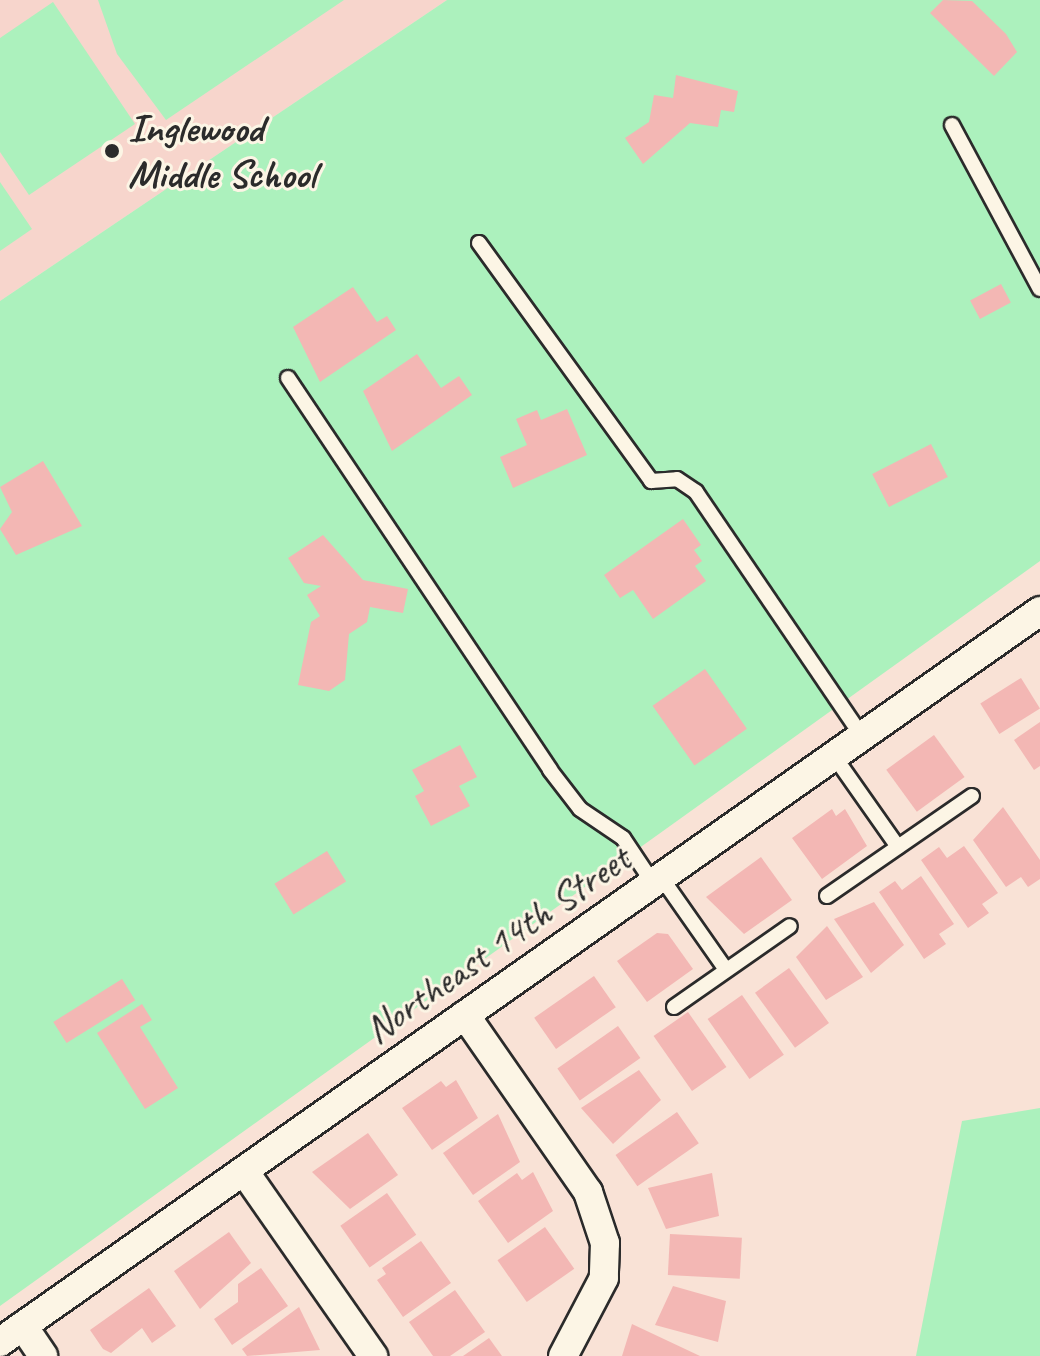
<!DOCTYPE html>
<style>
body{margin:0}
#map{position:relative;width:1040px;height:1356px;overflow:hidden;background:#f9e2d6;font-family:Caveat,sans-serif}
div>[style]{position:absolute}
.built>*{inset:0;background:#f7d5cc}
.green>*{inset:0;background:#acf1bd}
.building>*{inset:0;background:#f3b7b4;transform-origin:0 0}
.roads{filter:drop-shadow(2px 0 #2b2b2b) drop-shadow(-2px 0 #2b2b2b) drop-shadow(0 2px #2b2b2b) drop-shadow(0 -2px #2b2b2b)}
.service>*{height:14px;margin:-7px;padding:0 7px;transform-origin:7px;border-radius:7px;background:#fcf5e5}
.minor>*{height:28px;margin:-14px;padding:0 14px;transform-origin:14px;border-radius:14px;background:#fcf5e5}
.dots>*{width:22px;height:22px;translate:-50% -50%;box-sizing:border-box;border:4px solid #fcf5e5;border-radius:50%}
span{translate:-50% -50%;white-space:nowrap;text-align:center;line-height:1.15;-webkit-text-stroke:6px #fcf5e5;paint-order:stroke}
.poi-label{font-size:40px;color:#2b2b2b;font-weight:700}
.left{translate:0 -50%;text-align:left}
.street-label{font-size:40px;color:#2b2b2b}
</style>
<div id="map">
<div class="built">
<div style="clip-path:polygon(0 0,447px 0,0 301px)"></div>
</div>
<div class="green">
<div style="clip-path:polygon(98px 0,344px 0,166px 120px,117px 54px)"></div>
<div style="clip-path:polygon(447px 0,1040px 0,1040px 561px,0 1306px,0 301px)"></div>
<div style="clip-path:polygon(53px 2px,135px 124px,29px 195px,0 152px,0 38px)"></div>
<div style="clip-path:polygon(0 182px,32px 229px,0 251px)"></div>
<div style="clip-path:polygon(1040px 1108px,1040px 1356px,916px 1356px,962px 1121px)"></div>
</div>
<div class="building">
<div style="clip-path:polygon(943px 0,972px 1px,1006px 34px,1017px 52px,994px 76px,930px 13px)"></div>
<div style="clip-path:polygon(676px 75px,738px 91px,734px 112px,721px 110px,718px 127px,690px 123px,643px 164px,625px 138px,649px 122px,654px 95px,673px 98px)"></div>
<div style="left:1001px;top:284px;width:21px;height:35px;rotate:62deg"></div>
<div style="clip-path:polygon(353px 287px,377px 322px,387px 316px,396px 330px,320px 382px,293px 327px)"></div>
<div style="clip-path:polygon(417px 354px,441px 388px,459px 376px,472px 395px,392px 451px,363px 391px)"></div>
<div style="clip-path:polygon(567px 409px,587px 455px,513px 488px,500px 457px,527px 445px,516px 419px,537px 410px,541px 420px)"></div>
<div style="left:931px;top:444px;width:37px;height:66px;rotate:63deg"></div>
<div style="clip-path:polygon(43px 461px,82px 526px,16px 555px,0 529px,12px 512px,0 487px)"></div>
<div style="clip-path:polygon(683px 519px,701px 545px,694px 550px,702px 561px,695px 566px,706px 581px,653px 619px,633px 590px,620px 598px,604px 575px)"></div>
<div style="clip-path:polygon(323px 535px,363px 580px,408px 589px,403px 613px,370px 607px,367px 622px,349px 634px,345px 680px,329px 691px,298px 685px,311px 622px,320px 616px,307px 595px,321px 586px,304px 583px,288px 558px)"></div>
<div style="left:705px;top:669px;width:73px;height:64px;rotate:55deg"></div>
<div style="left:1021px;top:678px;width:36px;height:48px;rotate:58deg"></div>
<div style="clip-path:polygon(1040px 722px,1040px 766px,1034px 770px,1014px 740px)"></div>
<div style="left:934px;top:735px;width:52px;height:59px;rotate:54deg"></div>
<div style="clip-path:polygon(460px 745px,477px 777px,459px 786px,470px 806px,431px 826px,415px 796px,424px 791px,412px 770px)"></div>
<div style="clip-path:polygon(1003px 807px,1040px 860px,1040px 879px,1028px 887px,1021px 877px,1006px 887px,973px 840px)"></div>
<div style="clip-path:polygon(832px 809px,836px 816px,845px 809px,867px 846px,822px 879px,792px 838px)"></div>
<div style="clip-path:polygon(964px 846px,998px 893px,982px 904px,989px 913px,968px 928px,921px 860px,939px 847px,947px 858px)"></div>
<div style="left:327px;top:851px;width:36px;height:62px;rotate:58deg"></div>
<div style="clip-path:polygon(761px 857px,792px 900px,744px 934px,706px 897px)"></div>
<div style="clip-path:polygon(921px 876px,954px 924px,939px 934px,946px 944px,924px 959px,879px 892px,895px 881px,902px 890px)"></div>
<div style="clip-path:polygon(874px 902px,904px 945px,871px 973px,834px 919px)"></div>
<div style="clip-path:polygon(827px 926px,863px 977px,826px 1000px,796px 957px)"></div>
<div style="clip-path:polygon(657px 933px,668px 934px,693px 969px,647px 1002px,617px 961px)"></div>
<div style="left:789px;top:968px;width:68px;height:42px;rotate:54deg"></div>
<div style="left:594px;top:976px;width:38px;height:73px;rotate:55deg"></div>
<div style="left:122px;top:979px;width:25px;height:81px;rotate:58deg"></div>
<div style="left:742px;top:995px;width:73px;height:42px;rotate:55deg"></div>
<div style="clip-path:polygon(142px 1004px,152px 1020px,140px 1027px,178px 1088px,145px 1109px,97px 1033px)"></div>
<div style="left:688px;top:1012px;width:67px;height:42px;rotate:55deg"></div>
<div style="left:618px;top:1026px;width:39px;height:74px;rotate:55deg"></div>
<div style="clip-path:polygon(639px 1070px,661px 1100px,613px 1144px,581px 1108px)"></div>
<div style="clip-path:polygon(456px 1080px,478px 1118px,432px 1150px,402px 1108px,441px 1081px,446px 1087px)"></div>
<div style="left:677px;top:1112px;width:38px;height:75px;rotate:55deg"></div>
<div style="clip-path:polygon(498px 1114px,520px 1162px,473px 1195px,443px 1153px)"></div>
<div style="clip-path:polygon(368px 1133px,398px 1175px,350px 1209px,312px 1172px)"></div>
<div style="clip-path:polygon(533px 1172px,553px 1211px,508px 1243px,478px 1201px,517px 1173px,522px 1180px)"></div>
<div style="clip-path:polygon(712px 1173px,719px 1216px,666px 1229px,648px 1188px)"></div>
<div style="left:387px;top:1193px;width:51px;height:57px;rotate:55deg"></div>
<div style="left:545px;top:1227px;width:51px;height:58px;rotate:55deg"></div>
<div style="clip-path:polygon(229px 1232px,251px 1263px,200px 1309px,174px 1271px)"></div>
<div style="left:670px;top:1234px;width:72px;height:41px;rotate:3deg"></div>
<div style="clip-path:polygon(421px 1241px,451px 1283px,403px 1317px,377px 1280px,386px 1274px,382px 1268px)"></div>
<div style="clip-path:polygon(261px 1268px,288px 1306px,232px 1345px,214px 1319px,238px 1302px,238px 1284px)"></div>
<div style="clip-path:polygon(673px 1286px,726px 1301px,718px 1342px,655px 1325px)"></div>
<div style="clip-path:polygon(149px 1288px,176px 1326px,152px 1343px,142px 1328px,111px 1353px,103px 1349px,90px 1330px)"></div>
<div style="clip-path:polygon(455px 1290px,485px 1332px,450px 1356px,433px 1356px,409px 1322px)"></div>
<div style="clip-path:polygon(299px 1307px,320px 1350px,247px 1356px,242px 1349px)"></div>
<div style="clip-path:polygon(632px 1324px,700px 1356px,622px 1356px)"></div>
<div style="clip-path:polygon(489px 1338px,502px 1356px,463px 1356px)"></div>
</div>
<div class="roads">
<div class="service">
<div style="left:952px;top:125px;width:186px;rotate:61.8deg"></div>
<div style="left:479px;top:243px;width:294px;rotate:54.1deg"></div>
<div style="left:651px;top:481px;width:26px;rotate:-4deg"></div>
<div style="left:677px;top:479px;width:23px;rotate:34deg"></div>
<div style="left:696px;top:492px;width:295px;rotate:55.8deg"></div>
<div style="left:288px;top:378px;width:471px;rotate:56.2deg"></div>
<div style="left:550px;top:770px;width:49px;rotate:52.4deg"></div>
<div style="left:580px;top:809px;width:52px;rotate:34deg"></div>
<div style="left:623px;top:838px;width:54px;rotate:56.3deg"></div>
<div style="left:834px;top:756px;width:111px;rotate:54.9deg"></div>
<div style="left:661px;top:877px;width:113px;rotate:55deg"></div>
<div style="left:827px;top:896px;width:176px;rotate:-34.6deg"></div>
<div style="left:674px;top:1007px;width:141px;rotate:-34.9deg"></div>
</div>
<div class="minor">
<div style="left:465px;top:1015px;width:216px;rotate:55.2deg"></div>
<div style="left:588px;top:1192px;width:54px;rotate:71.6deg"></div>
<div style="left:605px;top:1243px;width:35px;rotate:92deg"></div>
<div style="left:604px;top:1278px;width:88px;rotate:117.7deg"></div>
<div style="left:244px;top:1171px;width:226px;rotate:55.1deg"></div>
<div style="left:23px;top:1326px;width:36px;rotate:56deg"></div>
<div style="left:0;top:1342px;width:1271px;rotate:-35.1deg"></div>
</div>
</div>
<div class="dots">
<div style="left:112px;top:151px;background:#2b2b2b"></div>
</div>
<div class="poi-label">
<span class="left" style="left:128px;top:151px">Inglewood<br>Middle School</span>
</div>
<div class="street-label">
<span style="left:497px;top:944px;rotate:-35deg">Northeast 14th Street</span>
</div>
</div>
